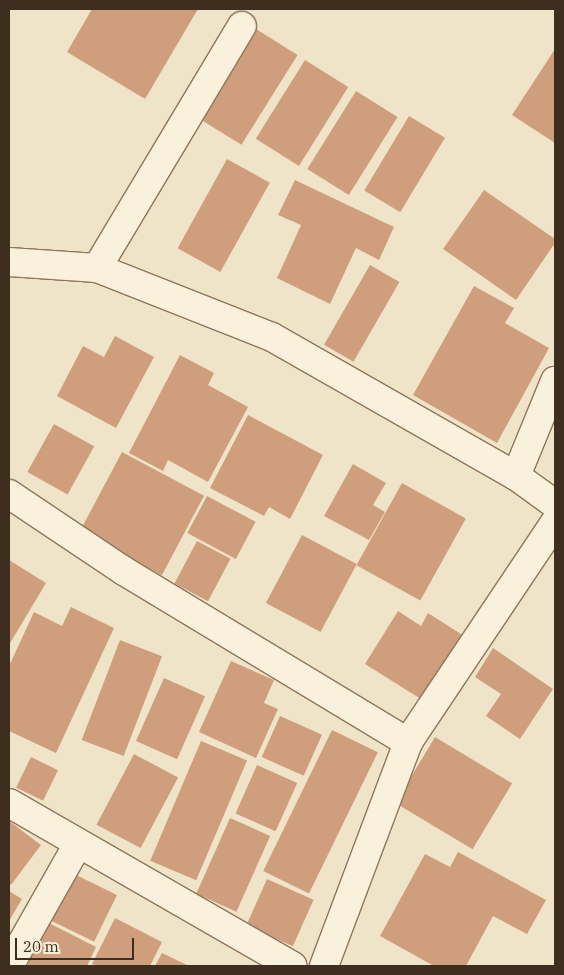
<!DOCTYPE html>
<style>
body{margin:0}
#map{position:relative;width:564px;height:975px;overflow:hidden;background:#f0e4c8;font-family:"IBM Plex Serif",serif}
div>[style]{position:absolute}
.building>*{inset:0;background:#cf9f7d;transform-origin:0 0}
.roads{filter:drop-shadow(1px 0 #8d765c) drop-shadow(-1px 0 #8d765c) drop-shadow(0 1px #8d765c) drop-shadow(0 -1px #8d765c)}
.minor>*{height:28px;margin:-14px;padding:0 14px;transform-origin:14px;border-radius:14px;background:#faf1dc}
span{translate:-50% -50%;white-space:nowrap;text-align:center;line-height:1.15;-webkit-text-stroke:4.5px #f7eed8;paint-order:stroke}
.frame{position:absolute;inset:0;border:10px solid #3d2e20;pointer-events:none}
.scale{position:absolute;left:15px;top:938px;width:119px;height:22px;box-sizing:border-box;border:2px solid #3d2e20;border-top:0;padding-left:6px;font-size:15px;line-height:18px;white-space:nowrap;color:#3d2e20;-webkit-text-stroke:4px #f7eed8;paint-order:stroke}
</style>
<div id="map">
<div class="building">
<div style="clip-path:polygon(92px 9px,198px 9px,145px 99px,67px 52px)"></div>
<div style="left:256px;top:29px;width:49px;height:106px;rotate:32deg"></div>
<div style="clip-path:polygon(555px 49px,555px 143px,512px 115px)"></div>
<div style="left:305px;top:60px;width:51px;height:93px;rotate:32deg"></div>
<div style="left:356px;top:91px;width:49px;height:92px;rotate:32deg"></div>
<div style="left:409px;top:116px;width:42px;height:87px;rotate:31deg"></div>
<div style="left:227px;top:159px;width:49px;height:102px;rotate:29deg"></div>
<div style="clip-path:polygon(295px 180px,394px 227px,379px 260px,356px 248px,330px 304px,277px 278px,301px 225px,278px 215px)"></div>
<div style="clip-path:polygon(484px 190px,555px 239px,555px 243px,516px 300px,443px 249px)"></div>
<div style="left:370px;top:265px;width:34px;height:92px;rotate:30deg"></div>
<div style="clip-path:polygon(474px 286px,514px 308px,505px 323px,549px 348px,497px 443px,413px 395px)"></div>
<div style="clip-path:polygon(115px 336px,154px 357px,116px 428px,57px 396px,83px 346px,104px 357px)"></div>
<div style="clip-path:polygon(180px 355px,214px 373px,208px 385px,248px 407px,208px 482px,168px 460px,163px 471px,129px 453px)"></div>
<div style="clip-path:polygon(248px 415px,323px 455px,290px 519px,269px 507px,264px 516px,210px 488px)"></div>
<div style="left:54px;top:424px;width:46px;height:55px;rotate:29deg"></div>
<div style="left:122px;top:452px;width:93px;height:90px;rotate:28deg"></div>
<div style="clip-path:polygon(353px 464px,386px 483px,373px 505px,385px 512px,369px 540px,324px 516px)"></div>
<div style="left:402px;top:483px;width:73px;height:94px;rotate:29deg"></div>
<div style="left:207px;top:496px;width:55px;height:42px;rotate:28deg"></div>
<div style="left:302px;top:535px;width:62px;height:77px;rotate:28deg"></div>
<div style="left:197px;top:541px;width:38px;height:48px;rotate:28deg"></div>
<div style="clip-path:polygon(9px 560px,46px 583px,9px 645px)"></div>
<div style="clip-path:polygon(71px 607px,114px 628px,56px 753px,9px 731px,9px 666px,34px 612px,62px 626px)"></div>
<div style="clip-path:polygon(398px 611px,421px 626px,428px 613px,464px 636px,424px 701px,365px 664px)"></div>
<div style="left:120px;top:640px;width:45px;height:107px;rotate:21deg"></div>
<div style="clip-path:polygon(493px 648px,553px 689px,520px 739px,486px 716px,501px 694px,475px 677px)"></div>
<div style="clip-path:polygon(231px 661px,274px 680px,264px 703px,278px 709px,256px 758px,199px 732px)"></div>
<div style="left:164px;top:678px;width:45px;height:69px;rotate:24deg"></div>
<div style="left:280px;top:716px;width:46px;height:45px;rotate:24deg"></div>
<div style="left:332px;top:730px;width:51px;height:157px;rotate:26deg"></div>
<div style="left:435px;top:737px;width:90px;height:77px;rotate:31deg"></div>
<div style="left:201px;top:741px;width:50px;height:130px;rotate:23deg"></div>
<div style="left:134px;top:754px;width:50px;height:80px;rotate:28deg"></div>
<div style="left:31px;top:757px;width:30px;height:34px;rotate:26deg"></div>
<div style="left:257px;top:765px;width:44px;height:53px;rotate:24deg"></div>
<div style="left:230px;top:818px;width:44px;height:83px;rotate:24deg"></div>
<div style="clip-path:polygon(9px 821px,41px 845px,11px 885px,9px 883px)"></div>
<div style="clip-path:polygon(458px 852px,546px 900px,527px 934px,493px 916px,466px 966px,434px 966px,380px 936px,425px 854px,450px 867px)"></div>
<div style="left:72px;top:873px;width:50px;height:52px;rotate:26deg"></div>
<div style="left:267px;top:879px;width:51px;height:51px;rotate:24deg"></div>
<div style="clip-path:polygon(9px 891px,22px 899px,9px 921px)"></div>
<div style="clip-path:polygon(115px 918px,162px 942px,150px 966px,97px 966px,92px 964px)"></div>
<div style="clip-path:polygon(49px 923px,96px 947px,87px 966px,27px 966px)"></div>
<div style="clip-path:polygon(162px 953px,189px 966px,155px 966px)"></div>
</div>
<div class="roads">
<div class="minor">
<div style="left:9px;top:262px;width:88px;rotate:3.9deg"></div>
<div style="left:97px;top:268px;width:188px;rotate:21.5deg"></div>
<div style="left:272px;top:337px;width:281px;rotate:29.7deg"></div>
<div style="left:516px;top:476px;width:48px;rotate:35.7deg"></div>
<div style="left:97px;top:268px;width:282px;rotate:-59.1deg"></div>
<div style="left:516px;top:476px;width:103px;rotate:-67.7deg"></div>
<div style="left:9px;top:494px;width:138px;rotate:33.8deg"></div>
<div style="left:124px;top:571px;width:332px;rotate:31.1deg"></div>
<div style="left:9px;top:803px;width:327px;rotate:29.9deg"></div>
<div style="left:9px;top:966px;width:140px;rotate:-60.5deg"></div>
<div style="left:324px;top:966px;width:239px;rotate:-69.4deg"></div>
<div style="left:408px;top:742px;width:265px;rotate:-56.2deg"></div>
</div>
</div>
<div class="frame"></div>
<div class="scale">20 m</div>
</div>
